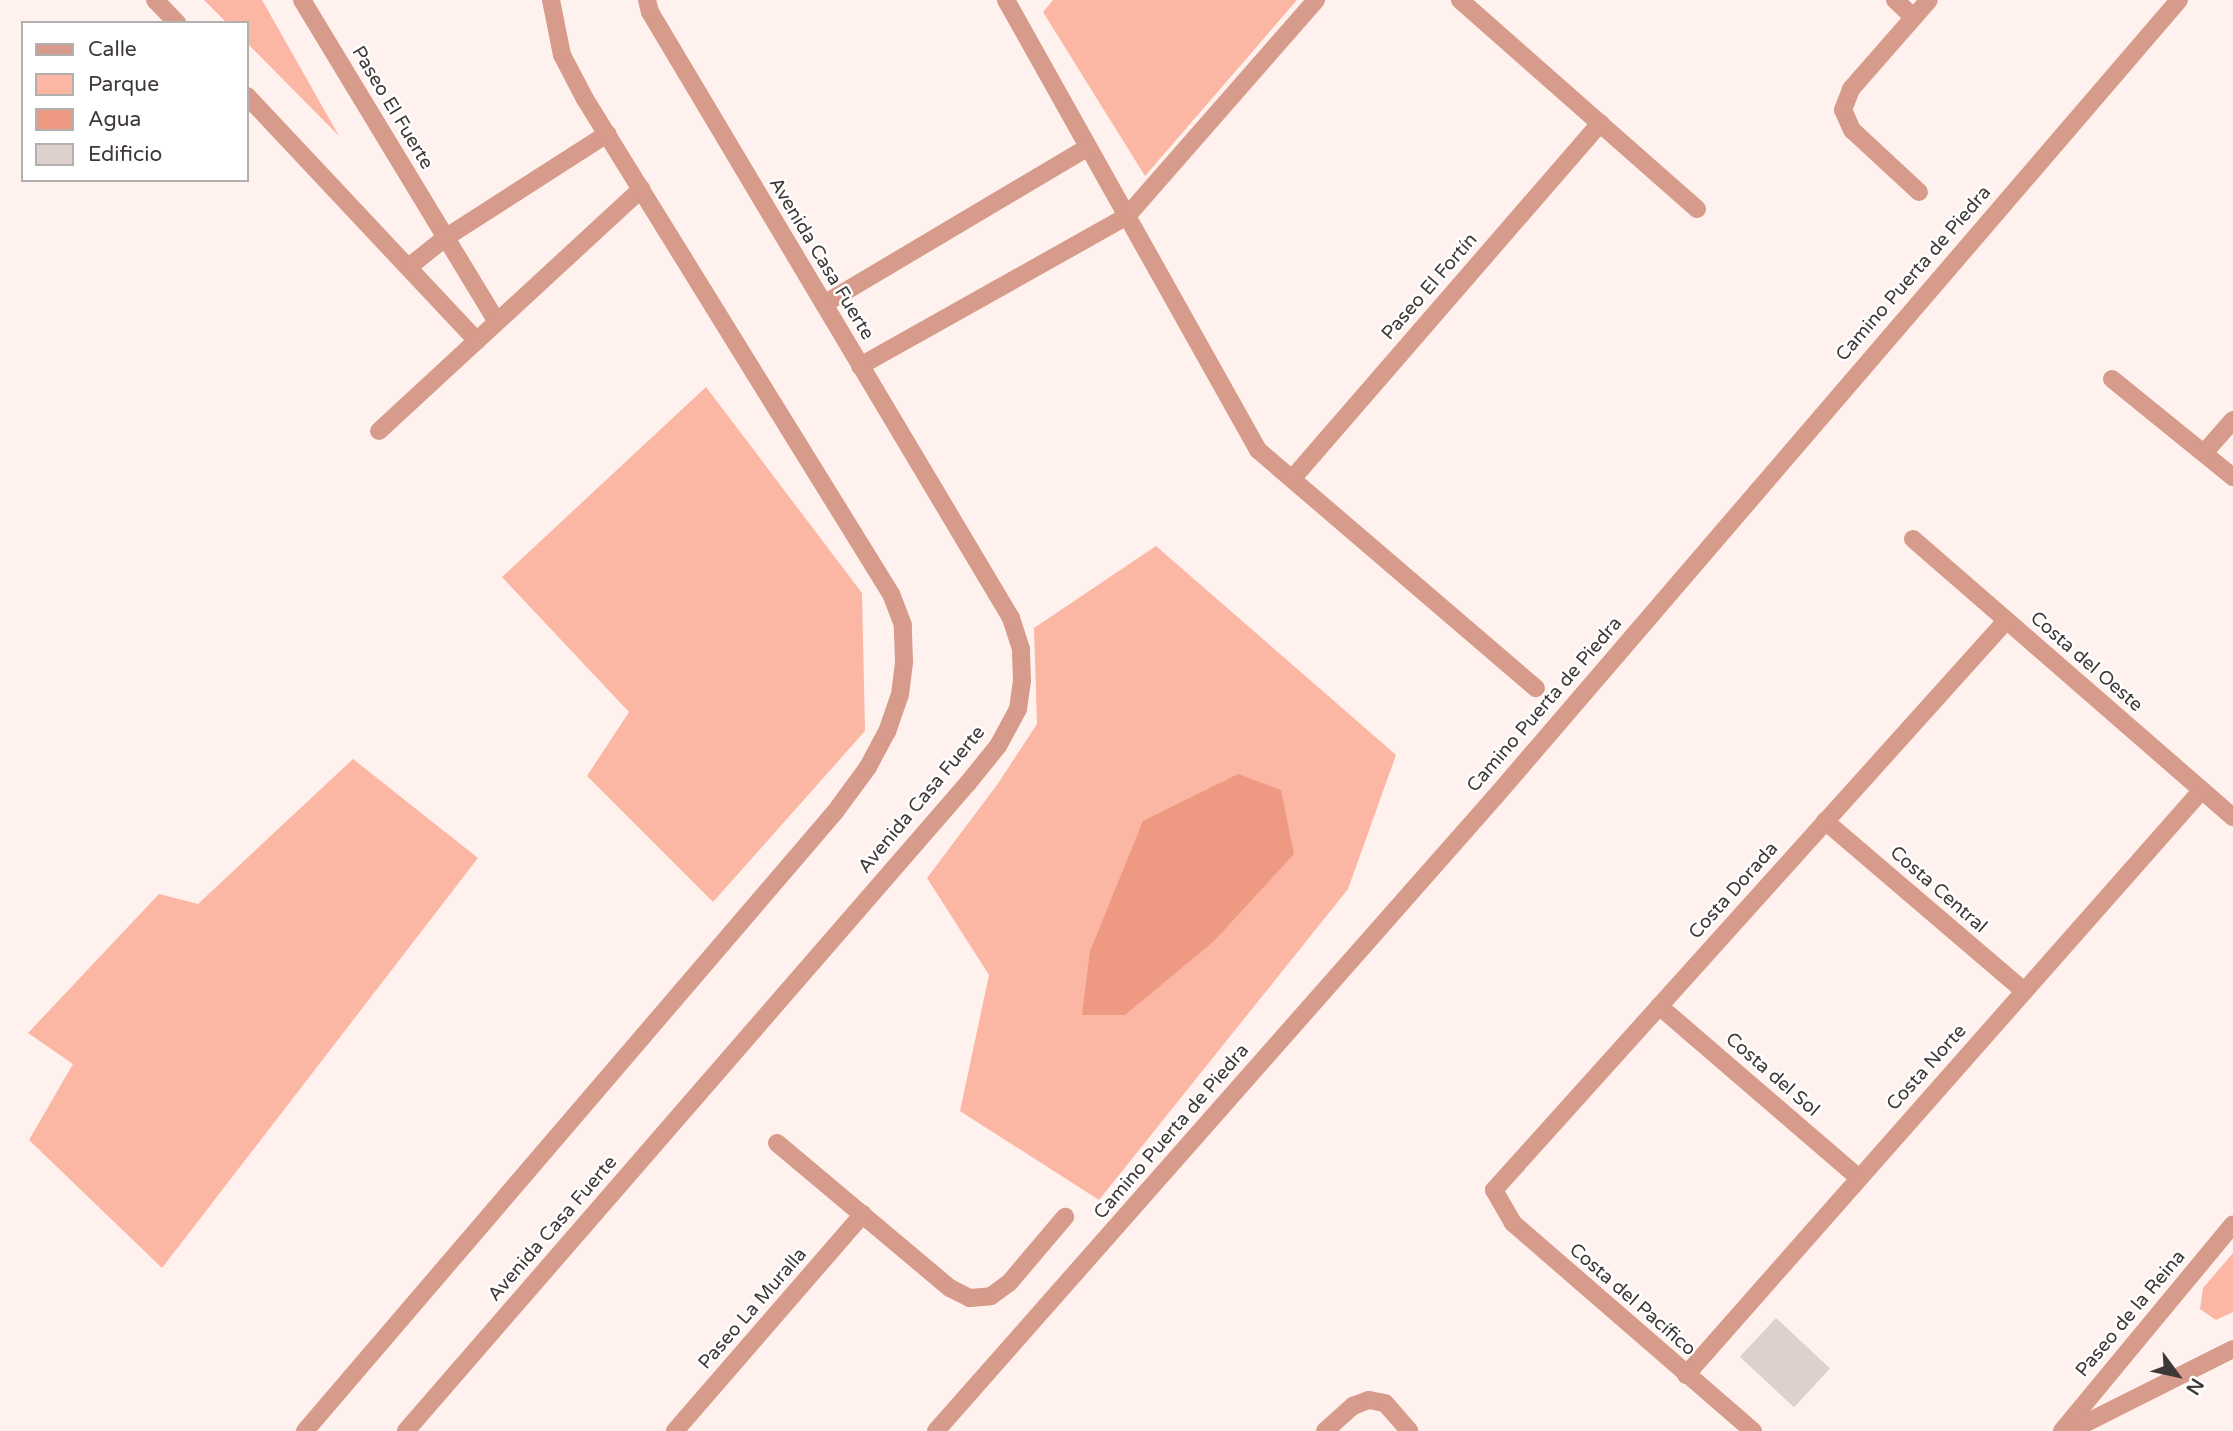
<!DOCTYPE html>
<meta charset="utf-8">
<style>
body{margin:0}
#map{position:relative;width:2233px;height:1431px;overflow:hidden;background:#fff1ed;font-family:"Varela Round",sans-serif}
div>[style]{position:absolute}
.green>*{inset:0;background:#fbb7a4}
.water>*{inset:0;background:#ee9a83}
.building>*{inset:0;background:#ded1cd;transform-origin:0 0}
.minor>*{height:18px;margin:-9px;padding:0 9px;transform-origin:9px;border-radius:9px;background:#d69b8a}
span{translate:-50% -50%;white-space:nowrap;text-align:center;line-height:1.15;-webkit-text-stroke:5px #fff;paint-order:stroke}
.street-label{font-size:19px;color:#3e3837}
.legend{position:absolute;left:21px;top:21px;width:228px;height:161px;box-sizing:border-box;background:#fff;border:2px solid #b2afaf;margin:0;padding:9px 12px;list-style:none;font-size:21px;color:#3e3837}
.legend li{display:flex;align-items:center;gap:14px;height:35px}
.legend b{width:35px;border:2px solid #b2afaf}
.north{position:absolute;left:2142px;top:1340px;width:70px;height:70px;-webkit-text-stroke:5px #fff;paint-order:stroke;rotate:123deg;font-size:19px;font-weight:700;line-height:28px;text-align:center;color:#3e3837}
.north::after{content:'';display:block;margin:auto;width:24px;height:32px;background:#3e3837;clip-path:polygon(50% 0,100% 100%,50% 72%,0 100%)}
</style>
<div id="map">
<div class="green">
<div style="clip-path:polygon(204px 0,262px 0,339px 136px,247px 43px,247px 23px,227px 23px)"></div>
<div style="clip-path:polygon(1053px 0,1297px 0,1145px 176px,1043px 12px)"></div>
<div style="clip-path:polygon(706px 387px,862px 593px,865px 731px,713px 902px,587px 776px,629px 712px,502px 577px)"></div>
<div style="clip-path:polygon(1156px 546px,1396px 755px,1348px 889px,1099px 1200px,960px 1111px,989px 975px,927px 878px,997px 785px,1037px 724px,1034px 628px)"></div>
<div style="clip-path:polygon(353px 759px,478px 858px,162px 1268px,29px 1140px,73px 1064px,28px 1033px,159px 894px,198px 904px)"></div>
<div style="clip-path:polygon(2233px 1253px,2233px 1312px,2216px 1320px,2200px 1309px,2203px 1288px)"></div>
</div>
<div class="water">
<div style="clip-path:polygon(1238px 774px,1281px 790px,1294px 854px,1214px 941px,1125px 1015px,1082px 1015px,1090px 951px,1143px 821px)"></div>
</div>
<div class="building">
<div style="left:1776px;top:1318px;width:74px;height:53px;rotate:43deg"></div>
</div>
<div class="minor">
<div style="left:155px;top:0;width:32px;rotate:46deg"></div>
<div style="left:302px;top:0;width:376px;rotate:58.8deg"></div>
<div style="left:1006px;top:0;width:516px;rotate:60.75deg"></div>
<div style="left:1258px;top:450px;width:366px;rotate:40.6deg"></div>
<div style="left:1460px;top:0;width:316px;rotate:41.4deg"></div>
<div style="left:1895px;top:0;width:25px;rotate:43deg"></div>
<div style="left:247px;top:96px;width:336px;rotate:46.8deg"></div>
<div style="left:1919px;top:192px;width:91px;rotate:-137.2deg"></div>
<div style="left:1852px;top:130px;width:22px;rotate:-114deg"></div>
<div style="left:1843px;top:110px;width:22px;rotate:-69deg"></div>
<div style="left:1851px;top:89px;width:118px;rotate:-48.8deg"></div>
<div style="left:410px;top:266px;width:45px;rotate:-38.7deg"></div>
<div style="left:445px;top:238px;width:193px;rotate:-32.7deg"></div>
<div style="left:824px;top:304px;width:307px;rotate:-30.7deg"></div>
<div style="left:860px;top:366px;width:306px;rotate:-29.3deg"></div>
<div style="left:1127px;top:216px;width:287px;rotate:-48.8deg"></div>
<div style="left:2112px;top:379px;width:156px;rotate:39deg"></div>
<div style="left:379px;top:431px;width:357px;rotate:-42.7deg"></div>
<div style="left:2204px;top:453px;width:44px;rotate:-48.7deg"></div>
<div style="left:1292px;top:479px;width:471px;rotate:-49.1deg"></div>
<div style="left:1913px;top:539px;width:424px;rotate:41deg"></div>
<div style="left:1825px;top:821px;width:262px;rotate:40.5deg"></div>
<div style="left:1659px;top:1006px;width:262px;rotate:40.7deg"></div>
<div style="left:777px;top:1143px;width:226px;rotate:40deg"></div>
<div style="left:950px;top:1288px;width:22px;rotate:27deg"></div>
<div style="left:970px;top:1298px;width:21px;rotate:-5deg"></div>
<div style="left:991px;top:1296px;width:22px;rotate:-36deg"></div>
<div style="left:1009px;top:1283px;width:87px;rotate:-49.7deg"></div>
<div style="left:1686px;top:1375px;width:780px;rotate:-48.59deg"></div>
<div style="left:305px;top:1431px;width:815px;rotate:-49.43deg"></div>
<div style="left:835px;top:812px;width:56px;rotate:-53.7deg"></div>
<div style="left:868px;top:767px;width:40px;rotate:-62deg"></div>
<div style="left:887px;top:732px;width:39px;rotate:-71deg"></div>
<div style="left:900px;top:695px;width:33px;rotate:-83deg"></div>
<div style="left:904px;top:662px;width:37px;rotate:-92deg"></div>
<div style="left:903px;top:625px;width:33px;rotate:-111deg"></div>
<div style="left:891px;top:594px;width:582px;rotate:-121.72deg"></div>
<div style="left:585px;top:99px;width:50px;rotate:-117.6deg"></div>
<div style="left:562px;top:55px;width:56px;rotate:-101.3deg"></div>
<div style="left:406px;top:1431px;width:858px;rotate:-49.07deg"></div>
<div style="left:968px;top:783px;width:48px;rotate:-51deg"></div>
<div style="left:998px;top:746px;width:42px;rotate:-61.6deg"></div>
<div style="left:1018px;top:709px;width:28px;rotate:-82deg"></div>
<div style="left:1022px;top:681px;width:32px;rotate:-92deg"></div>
<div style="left:1021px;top:649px;width:33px;rotate:-108deg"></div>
<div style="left:1011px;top:618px;width:705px;rotate:-120.78deg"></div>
<div style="left:650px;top:12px;width:12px;rotate:-104deg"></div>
<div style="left:675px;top:1431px;width:287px;rotate:-49.1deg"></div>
<div style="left:936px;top:1431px;width:845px;rotate:-48.6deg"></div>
<div style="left:1495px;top:797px;width:1050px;rotate:-49.36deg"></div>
<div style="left:1325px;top:1431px;width:38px;rotate:-42deg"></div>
<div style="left:1353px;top:1406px;width:17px;rotate:-21deg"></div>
<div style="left:1369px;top:1400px;width:16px;rotate:11deg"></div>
<div style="left:1385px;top:1403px;width:37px;rotate:49deg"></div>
<div style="left:1753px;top:1431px;width:318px;rotate:-139.1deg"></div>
<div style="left:1513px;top:1223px;width:38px;rotate:-120deg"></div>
<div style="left:1494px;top:1190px;width:765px;rotate:-48.02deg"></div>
<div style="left:2062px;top:1431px;width:268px;rotate:-50.4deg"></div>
<div style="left:2070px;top:1431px;width:182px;rotate:-26.7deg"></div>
</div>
<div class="street-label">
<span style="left:392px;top:108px;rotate:59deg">Paseo El Fuerte</span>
<span style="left:821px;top:259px;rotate:59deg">Avenida Casa Fuerte</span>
<span style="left:1914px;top:274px;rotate:-49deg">Camino Puerta de Piedra</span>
<span style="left:1430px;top:287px;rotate:-49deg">Paseo El Fortín</span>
<span style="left:2086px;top:662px;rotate:41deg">Costa del Oeste</span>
<span style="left:1545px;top:705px;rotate:-49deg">Camino Puerta de Piedra</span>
<span style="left:922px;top:800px;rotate:-50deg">Avenida Casa Fuerte</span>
<span style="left:1938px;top:890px;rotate:41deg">Costa Central</span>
<span style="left:1734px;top:891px;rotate:-48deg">Costa Dorada</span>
<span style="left:1927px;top:1068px;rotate:-48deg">Costa Norte</span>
<span style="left:1772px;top:1075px;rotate:41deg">Costa del Sol</span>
<span style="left:1172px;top:1132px;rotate:-49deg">Camino Puerta de Piedra</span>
<span style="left:553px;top:1229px;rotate:-49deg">Avenida Casa Fuerte</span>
<span style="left:1632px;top:1300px;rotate:41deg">Costa del Pacífico</span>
<span style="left:753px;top:1309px;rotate:-49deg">Paseo La Muralla</span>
<span style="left:2131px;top:1314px;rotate:-50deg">Paseo de la Reina</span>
</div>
<ul class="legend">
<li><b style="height:9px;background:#d69b8a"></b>Calle</li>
<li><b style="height:19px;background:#fbb7a4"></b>Parque</li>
<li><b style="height:19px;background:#ee9a83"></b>Agua</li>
<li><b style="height:19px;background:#ded1cd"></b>Edificio</li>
</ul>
<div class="north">N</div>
</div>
